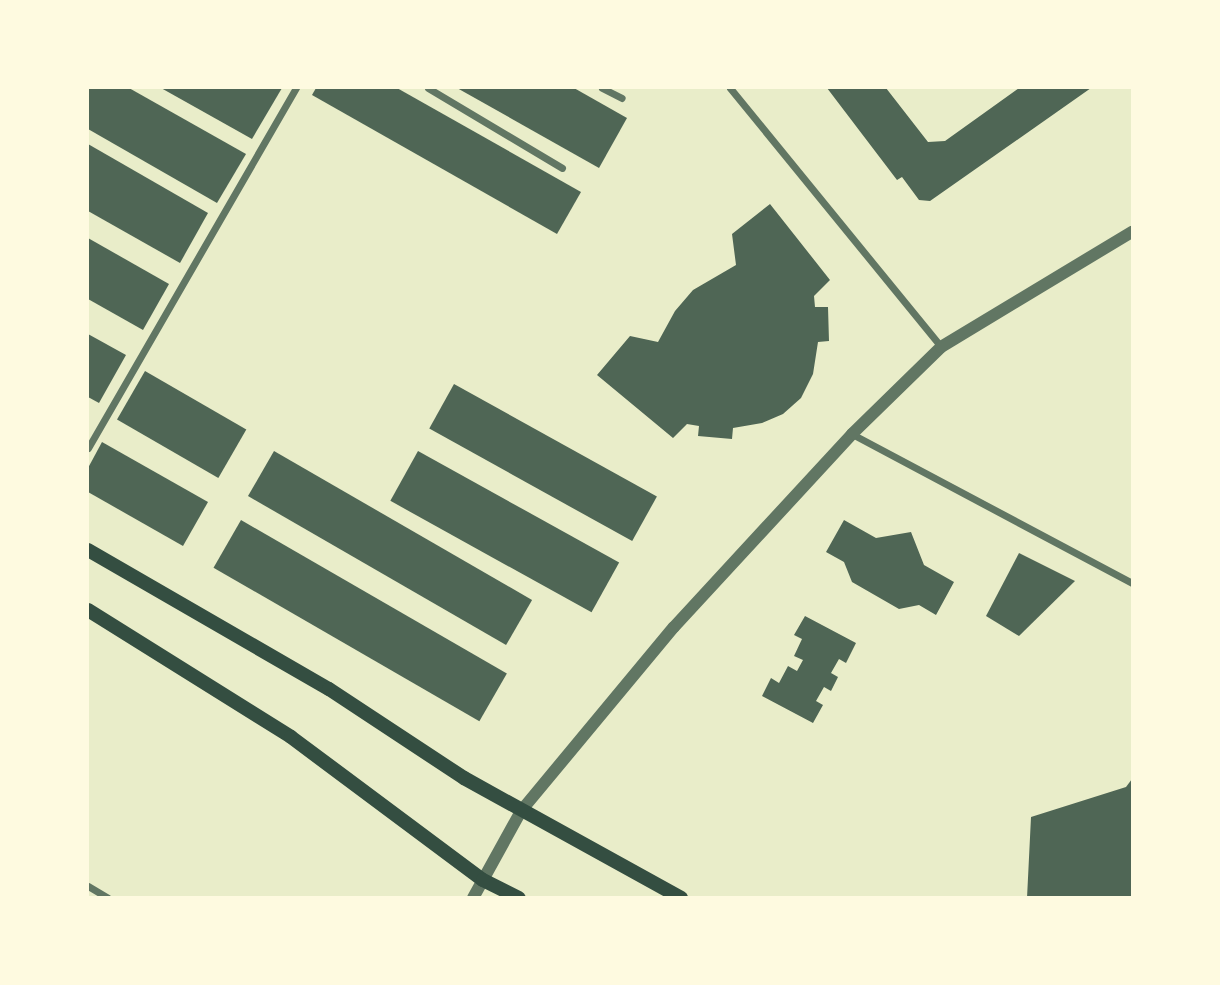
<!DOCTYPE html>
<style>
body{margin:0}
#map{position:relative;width:1220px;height:985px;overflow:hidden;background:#e9edc9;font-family:"Fira Sans Condensed",sans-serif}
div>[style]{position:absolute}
.building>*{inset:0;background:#4f6655;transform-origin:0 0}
.minor>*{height:7px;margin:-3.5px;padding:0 3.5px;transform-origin:3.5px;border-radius:3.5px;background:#617663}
.tertiary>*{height:12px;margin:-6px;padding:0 6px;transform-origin:6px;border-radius:6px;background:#617663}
.secondary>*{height:14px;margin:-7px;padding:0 7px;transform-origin:7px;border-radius:7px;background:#344e41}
span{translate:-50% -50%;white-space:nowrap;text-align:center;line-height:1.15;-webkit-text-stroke:7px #fefae0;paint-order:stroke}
.frame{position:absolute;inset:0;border:89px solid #fefae0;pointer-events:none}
</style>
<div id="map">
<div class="building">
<div style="clip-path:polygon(88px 88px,129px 88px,246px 154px,217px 203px,88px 129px)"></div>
<div style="clip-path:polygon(161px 88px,282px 88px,252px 139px)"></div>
<div style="clip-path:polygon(316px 88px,397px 88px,581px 192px,557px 234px,312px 95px)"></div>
<div style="clip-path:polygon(457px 88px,574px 88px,627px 118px,599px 168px)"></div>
<div style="clip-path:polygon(827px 88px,886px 88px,928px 142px,945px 141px,1019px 88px,1091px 88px,930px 201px,919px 200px,902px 177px,897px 180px)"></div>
<div style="clip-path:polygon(88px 144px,208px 213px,180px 263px,88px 211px)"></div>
<div style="clip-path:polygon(770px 204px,830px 280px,814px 296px,815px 307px,828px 307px,829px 341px,818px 342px,813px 374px,801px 398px,783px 414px,762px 423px,733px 428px,732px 439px,698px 436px,699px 426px,687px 424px,673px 438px,597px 375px,630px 336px,658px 342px,675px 311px,693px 290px,736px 265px,732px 234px)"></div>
<div style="clip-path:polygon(88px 238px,169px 284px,143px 330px,88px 299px)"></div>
<div style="clip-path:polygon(88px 334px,126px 355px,99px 403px,88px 397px)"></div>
<div style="left:145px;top:371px;width:117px;height:56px;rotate:30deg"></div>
<div style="left:454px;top:384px;width:232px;height:51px;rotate:29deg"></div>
<div style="clip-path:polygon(102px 442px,208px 502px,183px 546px,88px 492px,88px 468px)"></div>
<div style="left:274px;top:451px;width:298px;height:52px;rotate:30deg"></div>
<div style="left:418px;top:451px;width:230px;height:57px;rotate:29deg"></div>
<div style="left:241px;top:520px;width:307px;height:55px;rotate:30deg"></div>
<div style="clip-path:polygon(844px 520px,876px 538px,911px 532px,924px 565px,954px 582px,936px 615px,919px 605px,899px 609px,852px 582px,844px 562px,826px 552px)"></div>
<div style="clip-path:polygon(1019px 553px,1075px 581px,1019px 636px,986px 616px)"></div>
<div style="clip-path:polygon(805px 616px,856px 643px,846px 663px,839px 659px,831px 673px,838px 677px,831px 691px,824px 687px,816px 701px,823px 705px,813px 723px,762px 696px,771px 678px,779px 683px,788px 666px,797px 671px,803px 660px,794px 656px,802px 639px,794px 635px)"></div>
<div style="clip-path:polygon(1132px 779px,1132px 898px,1027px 898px,1031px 817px,1126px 787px)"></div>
</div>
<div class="minor">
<div style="left:428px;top:88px;width:156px;rotate:30.8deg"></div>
<div style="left:602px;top:88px;width:22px;rotate:27deg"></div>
<div style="left:730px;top:88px;width:334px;rotate:50.8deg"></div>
<div style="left:852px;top:434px;width:317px;rotate:28deg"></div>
<div style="left:88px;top:448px;width:416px;rotate:-60deg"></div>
<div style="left:88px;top:886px;width:23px;rotate:31deg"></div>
</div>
<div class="tertiary">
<div style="left:473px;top:898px;width:99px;rotate:-61.1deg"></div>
<div style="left:521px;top:811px;width:239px;rotate:-50.3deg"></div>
<div style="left:674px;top:627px;width:263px;rotate:-47.3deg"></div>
<div style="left:852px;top:434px;width:124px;rotate:-44.3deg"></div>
<div style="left:941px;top:347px;width:223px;rotate:-31.1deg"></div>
</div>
<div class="secondary">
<div style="left:88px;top:550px;width:278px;rotate:30deg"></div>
<div style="left:329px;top:689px;width:162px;rotate:33.4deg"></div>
<div style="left:464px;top:778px;width:248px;rotate:28.9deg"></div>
<div style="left:88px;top:610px;width:239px;rotate:32deg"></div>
<div style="left:291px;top:737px;width:239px;rotate:36.7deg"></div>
<div style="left:483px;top:880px;width:40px;rotate:26.6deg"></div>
</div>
<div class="frame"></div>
</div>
